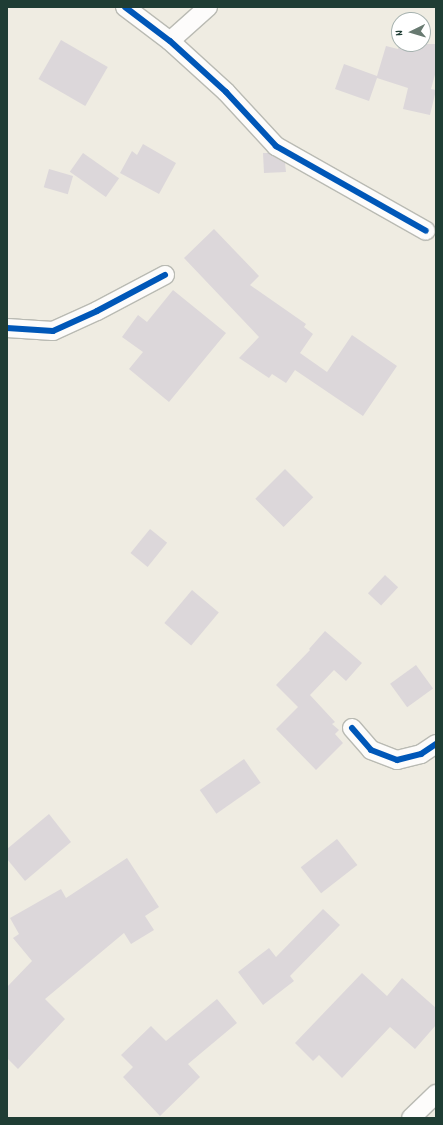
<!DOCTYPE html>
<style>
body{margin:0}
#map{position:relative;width:443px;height:1125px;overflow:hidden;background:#efece2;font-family:Dekko,sans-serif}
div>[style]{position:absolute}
.building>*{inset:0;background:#dcd7da;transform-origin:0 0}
.roads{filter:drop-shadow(1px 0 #b9bab3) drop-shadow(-1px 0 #b9bab3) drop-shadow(0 1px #b9bab3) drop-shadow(0 -1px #b9bab3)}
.street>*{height:18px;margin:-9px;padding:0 9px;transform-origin:9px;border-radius:9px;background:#fdfcfb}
.cycleway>*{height:6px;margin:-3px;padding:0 3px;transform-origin:3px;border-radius:3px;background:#0057b8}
span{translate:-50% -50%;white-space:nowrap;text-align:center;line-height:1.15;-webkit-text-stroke:3.5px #fff;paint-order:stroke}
.frame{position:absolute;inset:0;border:8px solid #1f3d34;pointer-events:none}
.north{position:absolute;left:391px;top:12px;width:40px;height:40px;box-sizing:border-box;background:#fff;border:1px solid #a5b1ae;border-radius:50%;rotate:265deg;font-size:11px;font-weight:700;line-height:16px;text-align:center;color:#1f3d34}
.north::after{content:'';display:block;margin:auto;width:14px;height:18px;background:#687a71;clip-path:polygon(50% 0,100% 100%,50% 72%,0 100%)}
</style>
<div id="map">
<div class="building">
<div style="left:61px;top:40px;width:54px;height:45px;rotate:30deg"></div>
<div style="clip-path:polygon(400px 44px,436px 44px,436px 71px,431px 89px,436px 90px,430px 115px,403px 109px,408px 88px,377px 78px,369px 101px,335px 89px,344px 64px,377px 76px,386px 46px,398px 49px)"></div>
<div style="clip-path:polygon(143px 144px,176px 163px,159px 194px,120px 173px,132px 151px,137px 155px)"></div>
<div style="left:83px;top:153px;width:44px;height:23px;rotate:35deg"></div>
<div style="clip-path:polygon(263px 153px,268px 153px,285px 163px,286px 172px,264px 173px)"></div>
<div style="left:49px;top:169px;width:25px;height:19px;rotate:16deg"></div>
<div style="clip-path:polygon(214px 229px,259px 276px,250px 285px,306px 324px,304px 327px,313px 334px,300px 353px,327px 372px,352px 335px,397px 366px,363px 416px,295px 370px,286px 383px,272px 374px,269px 378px,239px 358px,259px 337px,184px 258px)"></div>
<div style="clip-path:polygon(173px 290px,226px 333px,169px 402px,129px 369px,143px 352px,122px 337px,138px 315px,147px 322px)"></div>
<div style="left:285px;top:469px;width:40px;height:42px;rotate:45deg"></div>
<div style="left:150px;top:529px;width:22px;height:31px;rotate:39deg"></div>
<div style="left:385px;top:575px;width:18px;height:25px;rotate:43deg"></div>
<div style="left:192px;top:590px;width:35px;height:43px;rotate:40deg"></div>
<div style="clip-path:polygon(325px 631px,362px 663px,346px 681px,334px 670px,310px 695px,335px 722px,332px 724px,339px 730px,335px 734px,343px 743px,316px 770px,276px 729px,298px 707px,276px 685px,310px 650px,309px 649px)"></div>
<div style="left:416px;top:665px;width:29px;height:32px;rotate:54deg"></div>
<div style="left:244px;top:759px;width:29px;height:54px;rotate:55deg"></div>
<div style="clip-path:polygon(49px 814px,71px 842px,25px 881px,7px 859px,7px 849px)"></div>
<div style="left:337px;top:839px;width:33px;height:46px;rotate:52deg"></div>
<div style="clip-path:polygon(127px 858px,159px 907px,145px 916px,154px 930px,131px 944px,124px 933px,45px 999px,65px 1019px,18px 1069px,7px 1058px,7px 987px,32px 961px,13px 938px,19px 934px,10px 918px,61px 889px,66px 898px)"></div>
<div style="clip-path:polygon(323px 909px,340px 925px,290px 976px,294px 981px,263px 1005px,238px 972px,269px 948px,276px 957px)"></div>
<div style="clip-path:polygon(362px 973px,387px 996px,402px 978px,436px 1008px,436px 1025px,415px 1049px,390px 1027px,342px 1078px,319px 1055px,313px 1061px,295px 1043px)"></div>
<div style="clip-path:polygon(217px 999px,237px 1023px,188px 1064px,200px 1077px,160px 1116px,123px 1077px,133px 1067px,121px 1055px,151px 1026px,166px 1041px)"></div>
</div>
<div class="roads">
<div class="street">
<div style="left:125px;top:7px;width:56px;rotate:37.1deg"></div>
<div style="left:170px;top:41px;width:76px;rotate:42.3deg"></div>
<div style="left:226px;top:92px;width:74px;rotate:47.2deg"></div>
<div style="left:276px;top:146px;width:172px;rotate:29.5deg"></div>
<div style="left:170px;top:41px;width:51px;rotate:-41.8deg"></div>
<div style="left:7px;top:328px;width:46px;rotate:3.7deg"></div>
<div style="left:53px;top:331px;width:48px;rotate:-24.4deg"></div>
<div style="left:97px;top:311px;width:77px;rotate:-27.9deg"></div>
<div style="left:352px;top:728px;width:29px;rotate:49deg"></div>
<div style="left:371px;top:750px;width:28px;rotate:21deg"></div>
<div style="left:397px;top:760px;width:25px;rotate:-14deg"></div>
<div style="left:421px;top:754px;width:18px;rotate:-34deg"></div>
<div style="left:411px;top:1118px;width:35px;rotate:-44deg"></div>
</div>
</div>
<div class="cycleway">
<div style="left:125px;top:7px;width:56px;rotate:37.1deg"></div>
<div style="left:170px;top:41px;width:76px;rotate:42.3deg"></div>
<div style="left:226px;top:92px;width:74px;rotate:47.2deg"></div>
<div style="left:276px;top:146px;width:172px;rotate:29.5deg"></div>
<div style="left:7px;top:328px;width:46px;rotate:3.7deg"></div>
<div style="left:53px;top:331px;width:48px;rotate:-24.4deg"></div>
<div style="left:97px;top:311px;width:77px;rotate:-27.9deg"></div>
<div style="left:352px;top:728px;width:29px;rotate:49deg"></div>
<div style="left:371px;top:750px;width:28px;rotate:21deg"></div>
<div style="left:397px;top:760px;width:25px;rotate:-14deg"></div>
<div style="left:421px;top:754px;width:18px;rotate:-34deg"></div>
</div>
<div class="frame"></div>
<div class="north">N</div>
</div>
